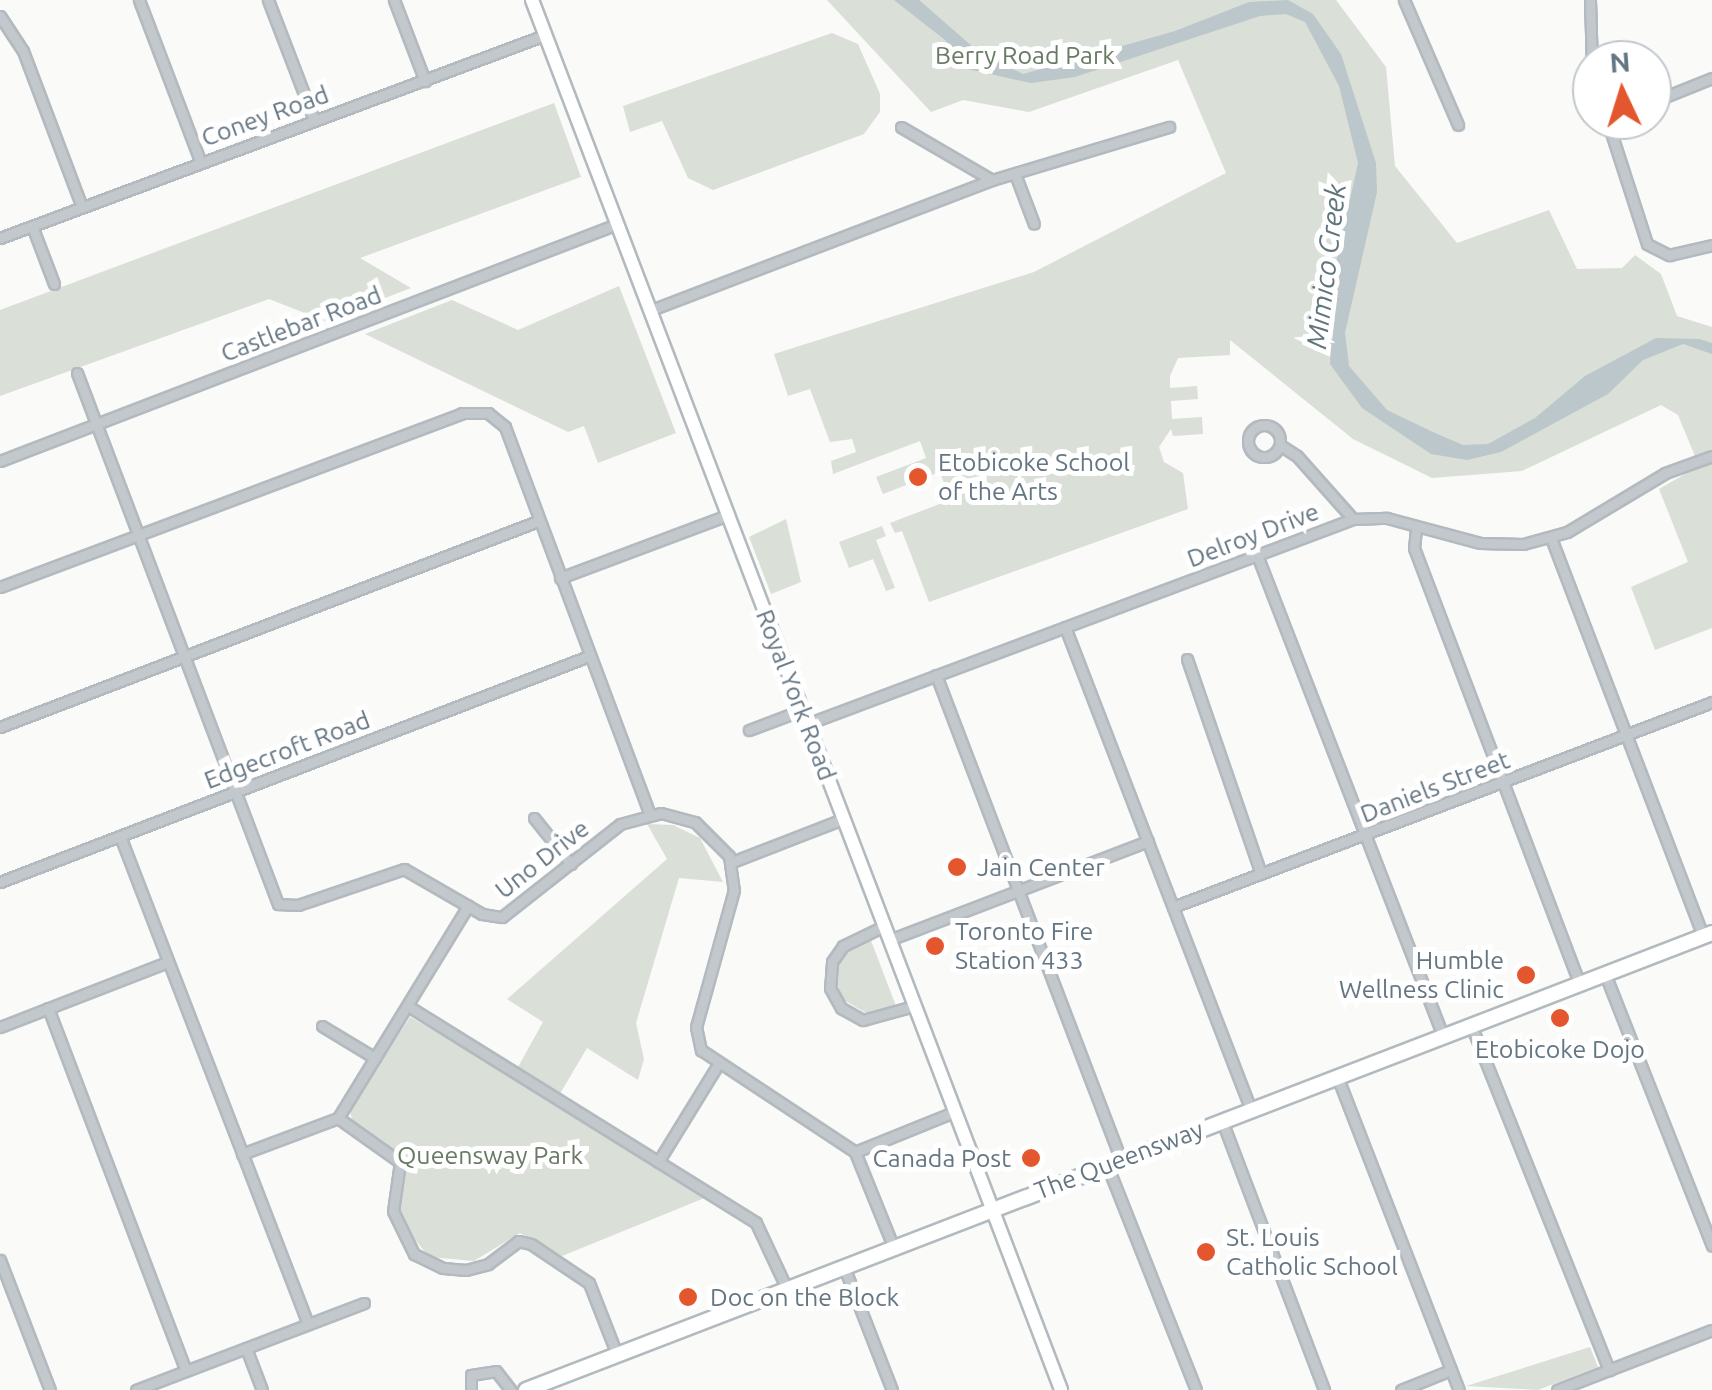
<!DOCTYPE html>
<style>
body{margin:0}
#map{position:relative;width:1712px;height:1390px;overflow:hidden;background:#fafaf8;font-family:Ubuntu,sans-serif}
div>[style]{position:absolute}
.green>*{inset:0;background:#dadfd7}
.water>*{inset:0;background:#bbc7cb}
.roads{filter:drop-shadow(2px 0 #b3babf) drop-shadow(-2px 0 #b3babf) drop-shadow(0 2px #b3babf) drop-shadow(0 -2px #b3babf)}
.minor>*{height:9px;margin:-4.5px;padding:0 4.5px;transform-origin:4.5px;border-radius:4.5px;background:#c3c8cc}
.minor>.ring{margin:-4.5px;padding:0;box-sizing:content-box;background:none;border:9px solid #c3c8cc;border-radius:50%}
.secondary>*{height:12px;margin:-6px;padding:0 6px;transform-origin:6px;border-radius:6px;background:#fff}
.primary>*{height:14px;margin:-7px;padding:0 7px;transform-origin:7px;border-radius:7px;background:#fff}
.dots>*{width:28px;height:28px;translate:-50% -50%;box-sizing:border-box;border:5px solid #fff;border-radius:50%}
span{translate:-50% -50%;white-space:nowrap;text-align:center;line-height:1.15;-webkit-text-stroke:10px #fff;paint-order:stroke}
.park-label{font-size:25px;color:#687a64}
.street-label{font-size:25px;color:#657683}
.poi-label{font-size:25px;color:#657683}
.left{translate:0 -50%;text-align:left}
.right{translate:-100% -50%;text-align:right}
.water-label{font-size:28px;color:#60757c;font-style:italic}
.north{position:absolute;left:1572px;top:40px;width:100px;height:100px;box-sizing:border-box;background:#fff;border:2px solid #c1c8cd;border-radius:50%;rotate:356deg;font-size:28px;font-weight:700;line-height:40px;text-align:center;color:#657683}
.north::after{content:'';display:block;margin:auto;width:35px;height:45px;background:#e4572e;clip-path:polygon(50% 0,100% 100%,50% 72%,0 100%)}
</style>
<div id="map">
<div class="green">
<div style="clip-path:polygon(827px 0,1336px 0,1386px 67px,1395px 166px,1457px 243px,1549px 210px,1577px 269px,1622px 268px,1635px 255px,1661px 274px,1677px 316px,1712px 327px,1712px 628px,1655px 650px,1631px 587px,1688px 562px,1659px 489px,1699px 466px,1678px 415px,1661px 405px,1522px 471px,1432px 478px,1353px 439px,1230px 340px,1230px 355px,1178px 358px,1170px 376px,1170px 388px,1197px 386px,1198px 399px,1171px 401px,1172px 419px,1202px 417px,1203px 434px,1173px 436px,1171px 429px,1159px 447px,1164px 462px,1183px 473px,1188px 509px,929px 602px,902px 531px,895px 533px,890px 523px,950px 500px,940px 472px,883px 494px,876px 477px,926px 458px,920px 441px,833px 474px,831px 461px,856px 452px,852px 439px,830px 442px,810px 389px,788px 396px,774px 354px,1034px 272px,1226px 173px,1178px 60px,1029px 112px,963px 100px,931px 112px)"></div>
<div style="clip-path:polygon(832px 33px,858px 44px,880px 94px,880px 112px,864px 134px,713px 190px,688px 178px,662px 121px,630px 132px,623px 106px)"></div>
<div style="clip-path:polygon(554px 103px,581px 177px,360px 258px,411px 288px,325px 321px,269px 299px,0 396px,0 310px)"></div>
<div style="clip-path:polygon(619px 286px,676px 433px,598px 463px,584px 426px,568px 432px,365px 334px,452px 300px,518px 330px)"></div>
<div style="clip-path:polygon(786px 519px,801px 582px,771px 594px,749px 537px)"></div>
<div style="clip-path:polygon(882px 526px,886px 536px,876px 540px,895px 588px,886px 591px,873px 559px,849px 568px,839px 542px)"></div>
<div style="clip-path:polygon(647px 824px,673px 825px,700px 838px,723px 882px,679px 878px,636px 1023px,644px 1059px,638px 1080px,587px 1048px,555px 1102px,707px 1197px,562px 1256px,520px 1233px,474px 1261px,429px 1257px,400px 1221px,404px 1157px,352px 1122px,350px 1108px,410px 1017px,513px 1076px,543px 1022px,507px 999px,667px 859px)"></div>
<div style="clip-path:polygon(870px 938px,896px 1006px,866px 1013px,842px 999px,834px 972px,844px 952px)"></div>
<div style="clip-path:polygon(1590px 1347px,1598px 1367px,1538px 1390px,1466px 1386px)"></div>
</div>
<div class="water">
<div style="clip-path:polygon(894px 0,919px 0,980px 53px,1023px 74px,1175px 31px,1249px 2px,1288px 0,1313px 14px,1341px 54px,1376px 163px,1377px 192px,1345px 333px,1349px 366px,1387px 410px,1435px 433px,1463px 445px,1488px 444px,1535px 418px,1585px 376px,1656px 338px,1699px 339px,1712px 343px,1712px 354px,1683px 344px,1643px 360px,1608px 394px,1501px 452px,1467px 460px,1431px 454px,1362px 408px,1330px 364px,1334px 272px,1358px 163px,1339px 86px,1305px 22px,1286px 14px,1260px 16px,1075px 77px,1031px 83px,963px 68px,945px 40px)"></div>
</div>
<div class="roads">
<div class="minor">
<div style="left:139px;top:0;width:172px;rotate:69.2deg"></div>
<div style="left:268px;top:0;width:129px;rotate:69deg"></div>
<div style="left:394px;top:0;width:87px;rotate:69.1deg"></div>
<div style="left:1404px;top:0;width:136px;rotate:66.6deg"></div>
<div style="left:1590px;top:0;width:67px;rotate:88.3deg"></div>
<div style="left:0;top:16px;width:42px;rotate:56.7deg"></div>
<div style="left:23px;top:51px;width:167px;rotate:69.3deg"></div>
<div style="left:1652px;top:102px;width:65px;rotate:-21.8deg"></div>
<div style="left:1607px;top:120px;width:130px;rotate:72.1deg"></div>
<div style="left:1647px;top:244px;width:25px;rotate:27deg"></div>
<div style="left:1669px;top:255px;width:44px;rotate:-13.1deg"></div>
<div style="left:901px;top:127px;width:105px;rotate:30.2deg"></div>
<div style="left:1015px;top:174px;width:53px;rotate:69.2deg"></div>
<div style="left:32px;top:226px;width:62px;rotate:69.2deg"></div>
<div style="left:0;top:238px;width:582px;rotate:-20.43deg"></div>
<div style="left:651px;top:310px;width:365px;rotate:-20.9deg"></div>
<div style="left:992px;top:180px;width:185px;rotate:-16.7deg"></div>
<div style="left:77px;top:373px;width:568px;rotate:69.27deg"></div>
<div style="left:278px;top:904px;width:20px;rotate:3deg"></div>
<div style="left:298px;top:905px;width:112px;rotate:-18.8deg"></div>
<div style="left:404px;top:869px;width:90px;rotate:30deg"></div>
<div style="left:482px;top:914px;width:20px;rotate:9deg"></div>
<div style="left:502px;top:917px;width:150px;rotate:-38.2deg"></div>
<div style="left:620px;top:824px;width:42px;rotate:-15deg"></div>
<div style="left:661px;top:813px;width:35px;rotate:15deg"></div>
<div style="left:695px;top:822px;width:48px;rotate:45deg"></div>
<div style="left:729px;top:856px;width:34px;rotate:82deg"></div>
<div style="left:734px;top:890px;width:142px;rotate:105.5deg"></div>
<div style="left:696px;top:1027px;width:24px;rotate:78deg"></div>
<div style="left:701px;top:1050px;width:185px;rotate:33.5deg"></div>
<div style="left:855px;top:1152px;width:101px;rotate:68deg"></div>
<div class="ring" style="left:1248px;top:425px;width:23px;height:23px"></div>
<div style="left:1280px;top:445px;width:20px;rotate:33deg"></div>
<div style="left:1297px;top:456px;width:84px;rotate:48.4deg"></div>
<div style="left:0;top:461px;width:661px;rotate:-21.01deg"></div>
<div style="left:1416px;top:529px;width:19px;rotate:96deg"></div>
<div style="left:1414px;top:548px;width:467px;rotate:69.2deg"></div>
<div style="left:1551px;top:538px;width:427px;rotate:69.1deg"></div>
<div style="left:1257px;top:555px;width:516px;rotate:68.86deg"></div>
<div style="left:560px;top:578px;width:179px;rotate:-20.6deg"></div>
<div style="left:0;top:587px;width:494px;rotate:-20.6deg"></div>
<div style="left:462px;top:413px;width:26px"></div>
<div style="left:488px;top:413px;width:22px;rotate:39deg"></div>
<div style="left:505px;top:427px;width:413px;rotate:69.5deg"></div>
<div style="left:1065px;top:627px;width:518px;rotate:68.94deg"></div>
<div style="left:1187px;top:659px;width:227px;rotate:71deg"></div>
<div style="left:936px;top:675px;width:519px;rotate:69.12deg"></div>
<div style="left:807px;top:724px;width:583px;rotate:-20.58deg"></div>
<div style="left:1353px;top:519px;width:34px;rotate:-2deg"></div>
<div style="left:1387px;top:518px;width:96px;rotate:15deg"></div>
<div style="left:1480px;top:543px;width:43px;rotate:1.3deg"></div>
<div style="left:1523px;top:544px;width:46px;rotate:-15.3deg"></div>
<div style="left:1567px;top:532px;width:114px;rotate:-31deg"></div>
<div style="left:1665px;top:473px;width:50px;rotate:-19.9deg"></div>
<div style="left:0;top:727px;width:576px;rotate:-20.95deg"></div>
<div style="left:749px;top:730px;width:57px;rotate:-20.7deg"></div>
<div style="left:534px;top:818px;width:59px;rotate:51.2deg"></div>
<div style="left:120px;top:836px;width:523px;rotate:68.93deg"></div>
<div style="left:732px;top:862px;width:119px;rotate:-21.2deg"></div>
<div style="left:0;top:882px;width:631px;rotate:-20.99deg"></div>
<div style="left:1173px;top:907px;width:577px;rotate:-20.82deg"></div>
<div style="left:884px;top:926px;width:46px;rotate:154deg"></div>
<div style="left:843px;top:946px;width:19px;rotate:125deg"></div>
<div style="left:832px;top:962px;width:26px;rotate:94deg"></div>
<div style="left:830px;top:988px;width:23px;rotate:61deg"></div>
<div style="left:841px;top:1008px;width:25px;rotate:29deg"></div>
<div style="left:863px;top:1020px;width:53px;rotate:-15.4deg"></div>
<div style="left:889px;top:940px;width:277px;rotate:-20.9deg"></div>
<div style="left:1605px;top:974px;width:292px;rotate:68.5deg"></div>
<div style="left:408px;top:1006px;width:410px;rotate:31.9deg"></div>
<div style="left:756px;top:1223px;width:71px;rotate:64.9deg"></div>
<div style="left:48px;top:1008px;width:388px;rotate:69.2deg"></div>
<div style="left:1471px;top:1025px;width:372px;rotate:68.2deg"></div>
<div style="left:322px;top:1026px;width:62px;rotate:31.1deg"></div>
<div style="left:0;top:1027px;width:180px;rotate:-21.2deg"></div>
<div style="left:1337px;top:1076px;width:337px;rotate:68.8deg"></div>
<div style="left:338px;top:1118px;width:76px;rotate:35.4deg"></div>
<div style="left:400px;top:1162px;width:49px;rotate:98.1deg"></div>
<div style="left:393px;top:1211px;width:48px;rotate:64deg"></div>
<div style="left:414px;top:1254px;width:32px;rotate:26deg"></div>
<div style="left:443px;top:1268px;width:23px;rotate:5deg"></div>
<div style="left:466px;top:1270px;width:23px;rotate:-15deg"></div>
<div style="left:488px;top:1264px;width:38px;rotate:-37deg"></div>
<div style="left:518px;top:1241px;width:13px;rotate:13deg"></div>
<div style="left:531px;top:1244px;width:70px;rotate:33.9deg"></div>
<div style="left:589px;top:1283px;width:77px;rotate:68.7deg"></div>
<div style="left:1222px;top:1121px;width:288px;rotate:69.2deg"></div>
<div style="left:855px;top:1152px;width:107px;rotate:-22deg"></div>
<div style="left:242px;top:1154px;width:103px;rotate:-20.6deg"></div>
<div style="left:338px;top:1118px;width:249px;rotate:-58.5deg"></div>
<div style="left:658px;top:1162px;width:113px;rotate:-58.4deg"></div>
<div style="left:1107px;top:1165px;width:242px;rotate:68.4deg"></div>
<div style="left:0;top:1260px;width:139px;rotate:69deg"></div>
<div style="left:844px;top:1267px;width:132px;rotate:68.7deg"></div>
<div style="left:246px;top:1348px;width:45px;rotate:69.1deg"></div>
<div style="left:136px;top:1390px;width:244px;rotate:-20.9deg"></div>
<div style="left:471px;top:1390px;width:15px;rotate:-90deg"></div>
<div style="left:471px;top:1375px;width:25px;rotate:-9deg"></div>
<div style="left:496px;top:1371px;width:24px;rotate:52deg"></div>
<div style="left:1401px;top:1390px;width:54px;rotate:-21.8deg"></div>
<div style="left:1557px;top:1390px;width:166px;rotate:-21.2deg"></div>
</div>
<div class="secondary">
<div style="left:532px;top:0;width:1487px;rotate:69.16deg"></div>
</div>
<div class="primary">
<div style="left:526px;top:1390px;width:1271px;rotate:-21.07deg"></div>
</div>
</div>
<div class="dots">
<div style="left:918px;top:477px;background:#e4572e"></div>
<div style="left:957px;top:867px;background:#e4572e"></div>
<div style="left:935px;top:946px;background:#e4572e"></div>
<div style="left:1526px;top:975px;background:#e4572e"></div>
<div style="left:1560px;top:1018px;background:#e4572e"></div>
<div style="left:1031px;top:1158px;background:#e4572e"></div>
<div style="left:1206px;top:1252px;background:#e4572e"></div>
<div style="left:688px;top:1297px;background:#e4572e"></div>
</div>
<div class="park-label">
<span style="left:1025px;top:55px">Berry Road Park</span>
<span style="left:490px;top:1155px">Queensway Park</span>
</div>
<div class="street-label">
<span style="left:265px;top:116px;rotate:-20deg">Coney Road</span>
<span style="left:301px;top:324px;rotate:-21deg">Castlebar Road</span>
<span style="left:1253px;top:535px;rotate:-21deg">Delroy Drive</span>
<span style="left:796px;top:695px;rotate:69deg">Royal York Road</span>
<span style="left:287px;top:750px;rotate:-21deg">Edgecroft Road</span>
<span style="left:1435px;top:787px;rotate:-21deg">Daniels Street</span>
<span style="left:542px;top:859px;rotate:-38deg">Uno Drive</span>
<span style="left:1119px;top:1160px;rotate:-21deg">The Queensway</span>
</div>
<div class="poi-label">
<span class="left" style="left:938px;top:477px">Etobicoke School<br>of the Arts</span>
<span class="left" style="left:977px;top:867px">Jain Center</span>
<span class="left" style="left:955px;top:946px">Toronto Fire<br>Station 433</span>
<span class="right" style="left:1504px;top:975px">Humble<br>Wellness Clinic</span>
<span style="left:1560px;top:1049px">Etobicoke Dojo</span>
<span class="right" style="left:1011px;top:1158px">Canada Post</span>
<span class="left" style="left:1226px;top:1252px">St. Louis<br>Catholic School</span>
<span class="left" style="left:710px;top:1297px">Doc on the Block</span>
</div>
<div class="water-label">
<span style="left:1326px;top:266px;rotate:-83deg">Mimico Creek</span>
</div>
<div class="north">N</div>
</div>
